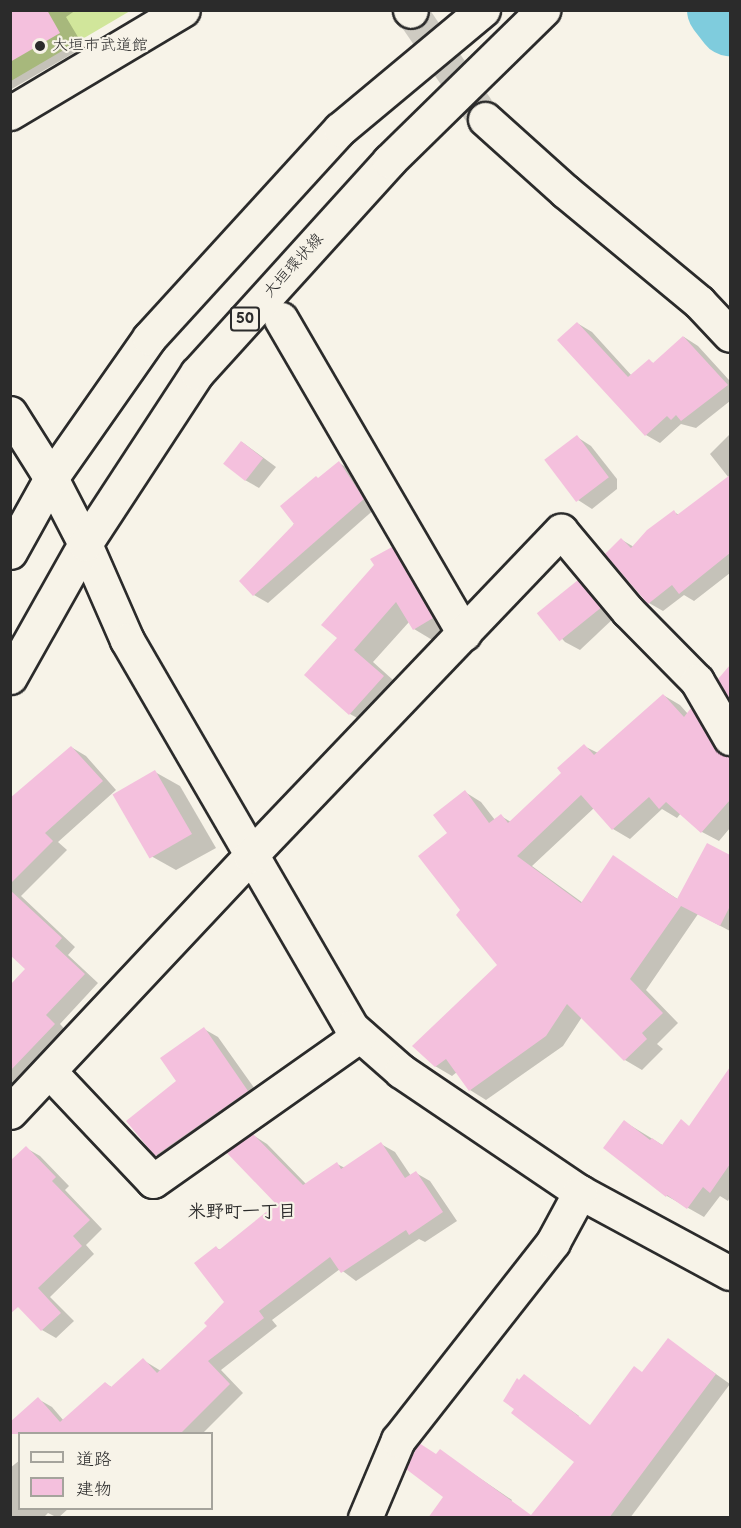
<!DOCTYPE html>
<meta charset="utf-8">
<style>
body{margin:0}
#map{position:relative;width:741px;height:1528px;overflow:hidden;background:#f7f3e8;font-family:"Balsamiq Sans","Klee One",sans-serif}
div>[style]{position:absolute}
.green>*{inset:0;background:#d1e69b}
.shadow>*{inset:0;background:#0003}
.river>*{height:64px;margin:-32px;padding:0 32px;transform-origin:32px;border-radius:32px;background:#7fccdd}
.building>*{inset:0;background:#f4c0dd;transform-origin:0 0}
.minor-tunnel>*{height:33px;margin-top:-16.5px;transform-origin:0;background:repeating-linear-gradient(90deg,#cecbc2 0 33px,transparent 0 49px)}
.roads{filter:drop-shadow(2px 0 #2b2b2b) drop-shadow(-2px 0 #2b2b2b) drop-shadow(0 2px #2b2b2b) drop-shadow(0 -2px #2b2b2b)}
.minor>*{height:33px;margin:-16.5px;padding:0 16.5px;transform-origin:16.5px;border-radius:16.5px;background:#f7f3e8}
.tertiary>*{height:33px;margin:-16.5px;padding:0 16.5px;transform-origin:16.5px;border-radius:16.5px;background:#f7f3e8}
.primary>*{height:33px;margin:-16.5px;padding:0 16.5px;transform-origin:16.5px;border-radius:16.5px;background:#f7f3e8}
.dots>*{width:16px;height:16px;translate:-50% -50%;box-sizing:border-box;border:3px solid #f7f3e8;border-radius:50%}
span{translate:-50% -50%;white-space:nowrap;text-align:center;line-height:1.15;-webkit-text-stroke:4.5px #f7f3e8;paint-order:stroke}
.shield-label span{padding:2px 4px;background:#f7f3e8;border:2px solid;border-radius:4px;-webkit-text-stroke-width:0}
.shield-label{font-size:15px;color:#2b2b2b;font-weight:700}
.poi-label{font-size:16px;color:#2b2b2b}
.left{translate:0 -50%;text-align:left}
.street-label{font-size:16px;color:#2b2b2b}
.neighbourhood-label{font-size:18px;color:#2b2b2b;font-weight:700}
.frame{position:absolute;inset:0;border:12px solid #2b2b2b;pointer-events:none}
.legend{position:absolute;left:18px;top:1432px;width:195px;height:78px;box-sizing:border-box;background:#f7f3e8;border:2px solid #a5a39c;margin:0;padding:8px 10px;list-style:none;font-size:18px;color:#2b2b2b}
.legend li{display:flex;align-items:center;gap:12px;height:30px}
.legend b{width:30px;border:2px solid #a5a39c}
</style>
<div id="map">
<div class="green">
<div style="clip-path:polygon(11px 10px,130px 11px,11px 81px)"></div>
</div>
<div class="shadow">
<div style="clip-path:polygon(10px 10px,76px 10px,66px 17px,84px 47px,10px 90px)"></div>
<div style="clip-path:polygon(577px 323px,592px 332px,632px 376px,649px 361px,655px 364px,684px 337px,698px 346px,729px 380px,730px 401px,696px 428px,681px 424px,660px 443px,646px 435px)"></div>
<div style="clip-path:polygon(730px 434px,730px 573px,694px 601px,684px 595px,663px 611px,649px 603px,622px 540px,634px 547px,674px 512px,679px 515px,729px 478px,710px 454px)"></div>
<div style="clip-path:polygon(577px 437px,591px 446px,617px 479px,617px 489px,592px 509px,578px 500px)"></div>
<div style="clip-path:polygon(242px 442px,276px 467px,259px 488px,245px 480px)"></div>
<div style="clip-path:polygon(339px 463px,353px 471px,377px 507px,268px 603px,254px 595px,319px 479px)"></div>
<div style="clip-path:polygon(392px 548px,412px 560px,453px 630px,434px 641px,414px 629px,409px 622px,373px 662px,403px 689px,370px 725px,350px 714px,339px 638px)"></div>
<div style="clip-path:polygon(578px 582px,592px 591px,615px 617px,580px 650px,565px 642px,541px 616px)"></div>
<div style="clip-path:polygon(663px 695px,680px 705px,688px 714px,692px 710px,708px 720px,730px 755px,730px 828px,719px 841px,702px 832px,681px 813px,677px 818px,662px 809px,630px 839px,613px 829px,594px 808px,532px 866px,583px 903px,613px 857px,679px 900px,707px 845px,730px 857px,730px 931px,698px 914px,646px 990px,678px 1023px,657px 1044px,663px 1049px,642px 1070px,625px 1060px,582px 1017px,563px 1046px,486px 1100px,470px 1090px,457px 1072px,452px 1076px,435px 1066px,499px 965px,462px 910px,449px 834px,465px 792px,481px 802px,495px 820px,501px 816px,511px 822px,563px 773px,584px 746px,598px 753px)"></div>
<div style="clip-path:polygon(71px 747px,86px 756px,116px 790px,58px 842px,67px 850px,21px 896px,75px 947px,68px 955px,98px 983px,60px 1024px,68px 1033px,15px 1089px,10px 1086px,10px 987px,27px 969px,10px 953px,10px 803px)"></div>
<div style="clip-path:polygon(155px 772px,180px 786px,216px 848px,176px 870px,151px 856px)"></div>
<div style="clip-path:polygon(204px 1029px,218px 1037px,262px 1099px,171px 1163px,156px 1155px,128px 1121px,178px 1082px)"></div>
<div style="clip-path:polygon(717px 1088px,730px 1095px,730px 1197px,728px 1201px,720px 1196px,704px 1217px,667px 1196px,605px 1147px,625px 1122px,664px 1146px,681px 1121px,690px 1127px)"></div>
<div style="clip-path:polygon(253px 1135px,267px 1144px,307px 1185px,337px 1164px,345px 1168px,381px 1144px,395px 1152px,411px 1176px,416px 1173px,430px 1181px,457px 1221px,425px 1242px,419px 1239px,356px 1281px,340px 1269px,272px 1320px,277px 1326px,221px 1370px,243px 1393px,202px 1434px,27px 1434px,38px 1399px,52px 1407px,64px 1421px,105px 1383px,113px 1388px,143px 1360px,161px 1371px,209px 1326px,226px 1302px,216px 1248px,221px 1250px,278px 1204px)"></div>
<div style="clip-path:polygon(26px 1148px,40px 1156px,69px 1186px,65px 1190px,102px 1229px,86px 1245px,94px 1254px,50px 1297px,74px 1321px,56px 1338px,42px 1330px,18px 1305px)"></div>
<div style="clip-path:polygon(668px 1340px,730px 1384px,645px 1498px,630px 1518px,535px 1518px)"></div>
<div style="clip-path:polygon(524px 1376px,579px 1416px,557px 1444px,520px 1381px)"></div>
<div style="clip-path:polygon(440px 1451px,512px 1500px,498px 1518px,445px 1496px,437px 1455px)"></div>
<div style="clip-path:polygon(20px 1460px,20px 1508px,69px 1508px,58px 1518px,48px 1513px,43px 1518px,10px 1518px,10px 1468px)"></div>
</div>
<div class="river">
<div style="left:719px;top:10px;width:18px;rotate:52deg"></div>
</div>
<div class="building">
<div style="clip-path:polygon(10px 10px,47px 10px,60px 33px,10px 62px)"></div>
<div style="clip-path:polygon(577px 322px,628px 377px,649px 359px,653px 363px,683px 336px,728px 385px,681px 421px,676px 415px,671px 420px,667px 416px,645px 436px,557px 340px)"></div>
<div style="left:577px;top:435px;width:53px;height:41px;rotate:53deg"></div>
<div style="left:241px;top:441px;width:28px;height:29px;rotate:38deg"></div>
<div style="clip-path:polygon(339px 461px,364px 499px,253px 596px,239px 581px,294px 524px,280px 506px,316px 476px,318px 478px)"></div>
<div style="clip-path:polygon(730px 475px,730px 553px,679px 594px,672px 585px,648px 604px,605px 554px,621px 538px,631px 548px,647px 530px,674px 510px,677px 515px)"></div>
<div style="clip-path:polygon(392px 547px,433px 618px,413px 630px,396px 602px,354px 650px,384px 676px,349px 715px,304px 675px,337px 638px,321px 625px,374px 565px,370px 559px)"></div>
<div style="left:578px;top:580px;width:36px;height:53px;rotate:51deg"></div>
<div style="clip-path:polygon(730px 665px,730px 701px,718px 679px)"></div>
<div style="clip-path:polygon(663px 694px,684px 717px,691px 708px,714px 748px,721px 754px,730px 757px,730px 800px,701px 833px,666px 802px,659px 809px,649px 797px,612px 830px,581px 795px,517px 856px,581px 903px,613px 855px,677px 899px,707px 843px,730px 855px,730px 906px,720px 926px,681px 906px,630px 979px,663px 1013px,642px 1033px,647px 1039px,624px 1061px,567px 1004px,546px 1036px,469px 1091px,446px 1059px,435px 1067px,412px 1046px,497px 965px,456px 915px,460px 910px,418px 856px,447px 833px,433px 815px,465px 790px,489px 823px,501px 814px,508px 823px,561px 773px,557px 768px,584px 744px,594px 755px)"></div>
<div style="clip-path:polygon(71px 746px,103px 781px,45px 833px,53px 841px,10px 884px,10px 798px)"></div>
<div style="left:155px;top:770px;width:74px;height:49px;rotate:60deg"></div>
<div style="clip-path:polygon(10px 890px,62px 938px,55px 946px,85px 974px,46px 1015px,55px 1024px,10px 1071px,10px 985px,25px 969px,10px 955px)"></div>
<div style="clip-path:polygon(204px 1027px,248px 1091px,155px 1156px,126px 1121px,176px 1081px,160px 1058px)"></div>
<div style="clip-path:polygon(730px 1067px,730px 1164px,710px 1193px,703px 1187px,687px 1209px,667px 1195px,666px 1197px,603px 1148px,624px 1120px,650px 1140px,652px 1138px,662px 1145px,681px 1119px,689px 1126px)"></div>
<div style="clip-path:polygon(253px 1134px,303px 1185px,337px 1162px,341px 1169px,381px 1142px,405px 1178px,416px 1171px,443px 1212px,409px 1235px,406px 1230px,341px 1273px,330px 1257px,259px 1311px,264px 1318px,208px 1361px,230px 1384px,180px 1434px,10px 1434px,10px 1422px,38px 1397px,60px 1422px,105px 1382px,111px 1387px,143px 1358px,157px 1373px,207px 1326px,204px 1323px,224px 1302px,194px 1263px,216px 1246px,219px 1250px,276px 1204px,226px 1152px)"></div>
<div style="clip-path:polygon(26px 1146px,56px 1177px,52px 1181px,90px 1220px,73px 1236px,82px 1246px,38px 1288px,61px 1313px,41px 1331px,18px 1307px,10px 1314px,10px 1161px)"></div>
<div style="clip-path:polygon(668px 1338px,716px 1374px,609px 1518px,428px 1518px,443px 1497px,406px 1469px,419px 1443px,436px 1454px,440px 1449px,531px 1515px,574px 1462px,511px 1413px,514px 1409px,503px 1401px,517px 1378px,519px 1380px,524px 1374px,590px 1425px,634px 1366px,642px 1372px)"></div>
</div>
<div class="minor-tunnel">
<div style="left:411px;top:11px;width:131px;rotate:55.6deg"></div>
</div>
<div class="roads">
<div class="minor">
<div style="left:410px;top:10px;width:1px;rotate:45deg"></div>
<div style="left:10px;top:113px;width:201px;rotate:-30.8deg"></div>
<div style="left:485px;top:119px;width:108px;rotate:42deg"></div>
<div style="left:565px;top:191px;width:174px;rotate:39.6deg"></div>
<div style="left:699px;top:302px;width:45px;rotate:46.8deg"></div>
<div style="left:281px;top:319px;width:364px;rotate:59.8deg"></div>
<div style="left:51px;top:478px;width:74px;rotate:62.7deg"></div>
<div style="left:85px;top:544px;width:105px;rotate:66.4deg"></div>
<div style="left:127px;top:640px;width:447px;rotate:59.9deg"></div>
<div style="left:351px;top:1027px;width:67px;rotate:41.3deg"></div>
<div style="left:401px;top:1071px;width:216px;rotate:34.1deg"></div>
<div style="left:580px;top:1192px;width:170px;rotate:28.4deg"></div>
<div style="left:49px;top:1071px;width:151px;rotate:46.6deg"></div>
<div style="left:153px;top:1181px;width:253px;rotate:-35.2deg"></div>
<div style="left:10px;top:1112px;width:351px;rotate:-46.8deg"></div>
<div style="left:250px;top:856px;width:450px;rotate:-46.3deg"></div>
<div style="left:561px;top:531px;width:104px;rotate:50.1deg"></div>
<div style="left:628px;top:611px;width:98px;rotate:45.4deg"></div>
<div style="left:697px;top:681px;width:66px;rotate:59.9deg"></div>
<div style="left:365px;top:1518px;width:85px;rotate:-67.1deg"></div>
<div style="left:398px;top:1440px;width:251px;rotate:-51.9deg"></div>
<div style="left:553px;top:1242px;width:57px;rotate:-61.6deg"></div>
</div>
<div class="tertiary">
<div style="left:10px;top:413px;width:77px;rotate:57.8deg"></div>
</div>
<div class="primary">
<div style="left:10px;top:552px;width:85px;rotate:-61deg"></div>
<div style="left:51px;top:478px;width:171px;rotate:-55deg"></div>
<div style="left:149px;top:338px;width:283px;rotate:-47.6deg"></div>
<div style="left:340px;top:129px;width:186px;rotate:-39.8deg"></div>
<div style="left:10px;top:677px;width:153px;rotate:-60.6deg"></div>
<div style="left:85px;top:544px;width:204px;rotate:-56.8deg"></div>
<div style="left:197px;top:373px;width:286px;rotate:-47.8deg"></div>
<div style="left:389px;top:161px;width:216px;rotate:-44.4deg"></div>
</div>
</div>
<div class="dots">
<div style="left:40px;top:46px;background:#2b2b2b"></div>
</div>
<div class="shield-label">
<span style="left:245px;top:319px">50</span>
</div>
<div class="poi-label">
<span class="left" style="left:52px;top:46px">大垣市武道館</span>
</div>
<div class="street-label">
<span style="left:294px;top:266px;rotate:-48deg">大垣環状線</span>
</div>
<div class="neighbourhood-label">
<span style="left:242px;top:1212px">米野町一丁目</span>
</div>
<div class="frame"></div>
<ul class="legend">
<li><b style="height:8px;background:#f7f3e8"></b>道路</li>
<li><b style="height:16px;background:#f4c0dd"></b>建物</li>
</ul>
</div>
